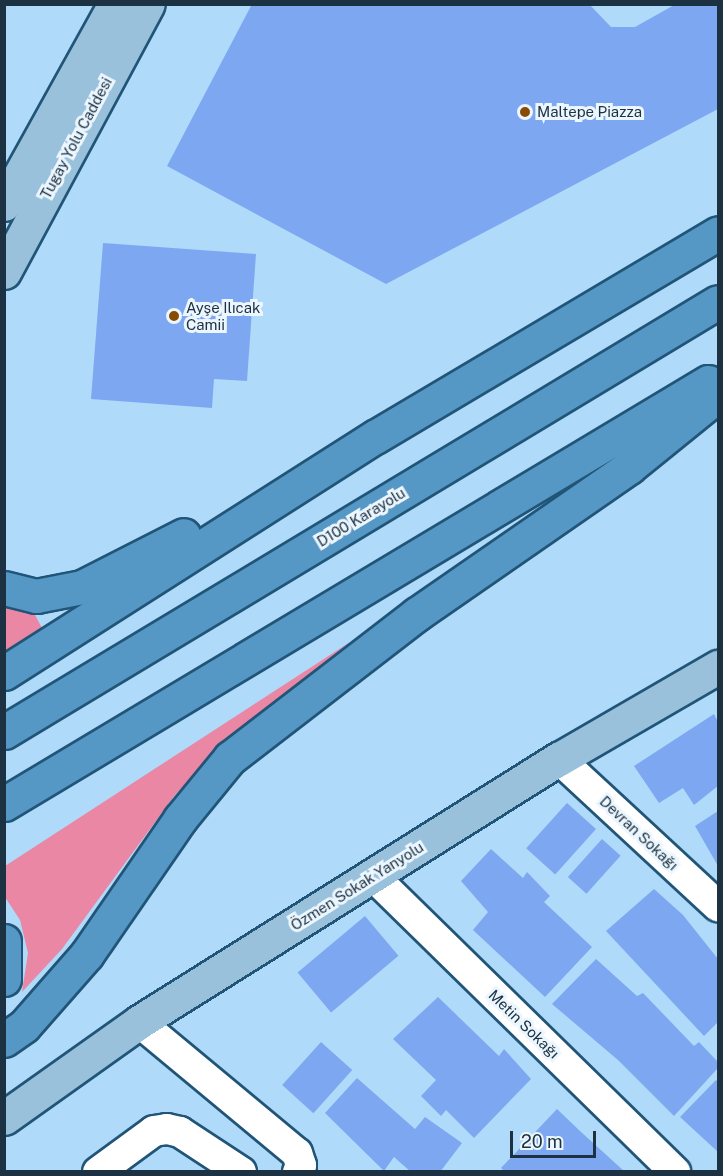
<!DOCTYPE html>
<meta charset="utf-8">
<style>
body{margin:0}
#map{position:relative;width:723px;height:1176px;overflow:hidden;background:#afdafa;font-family:"Public Sans",sans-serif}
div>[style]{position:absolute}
.green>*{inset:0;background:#ea87a5}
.building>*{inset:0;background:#7da8f1;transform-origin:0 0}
.roads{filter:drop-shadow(2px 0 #215577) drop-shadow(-2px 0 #215577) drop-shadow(0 2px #215577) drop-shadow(0 -2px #215577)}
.minor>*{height:30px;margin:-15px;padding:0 15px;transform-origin:15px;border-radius:15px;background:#fff}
.major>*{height:33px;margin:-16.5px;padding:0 16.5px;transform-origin:16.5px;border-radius:16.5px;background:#99c1dc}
.highway>*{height:33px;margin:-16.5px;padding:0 16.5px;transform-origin:16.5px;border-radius:16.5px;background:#5597c5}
.dots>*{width:16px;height:16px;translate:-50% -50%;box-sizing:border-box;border:3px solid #ecf6fe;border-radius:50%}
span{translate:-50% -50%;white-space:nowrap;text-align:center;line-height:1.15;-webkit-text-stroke:6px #ecf6fe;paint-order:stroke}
.poi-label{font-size:15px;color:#1c3242}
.left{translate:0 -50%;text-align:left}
.street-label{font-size:15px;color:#1c3242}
.frame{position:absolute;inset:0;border:6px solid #1c3242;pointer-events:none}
.scale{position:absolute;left:510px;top:1131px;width:86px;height:27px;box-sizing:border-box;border:3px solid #1c3242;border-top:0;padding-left:8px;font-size:18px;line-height:21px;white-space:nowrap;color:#1c3242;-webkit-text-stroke:4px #ecf6fe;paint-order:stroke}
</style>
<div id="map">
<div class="green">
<div style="clip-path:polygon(4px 606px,33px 611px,43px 630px,5px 651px)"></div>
<div style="clip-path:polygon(350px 642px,224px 744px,175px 795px,62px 949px,22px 992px,28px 953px,20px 920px,5px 897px,5px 866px)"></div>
</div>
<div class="building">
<div style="clip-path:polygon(252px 4px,589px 4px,611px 27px,635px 27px,676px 4px,718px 4px,718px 109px,386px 284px,167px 166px)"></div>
<div style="clip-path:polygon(103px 243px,256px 254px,247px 381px,214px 379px,212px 408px,91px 399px)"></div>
<div style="clip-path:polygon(714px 714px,718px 722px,718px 786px,694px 805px,683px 788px,659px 803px,634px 766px)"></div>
<div style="left:567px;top:803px;width:39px;height:61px;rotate:42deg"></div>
<div style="clip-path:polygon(718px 811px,718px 866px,695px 826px)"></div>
<div style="left:602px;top:839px;width:25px;height:51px;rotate:42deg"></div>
<div style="clip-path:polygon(491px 849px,523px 878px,527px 872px,550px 896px,544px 902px,592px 947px,545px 997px,473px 930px,488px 912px,461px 881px)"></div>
<div style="clip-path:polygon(654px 889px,683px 915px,718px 959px,718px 1022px,704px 1036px,606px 931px)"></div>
<div style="left:365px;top:916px;width:52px;height:88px;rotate:50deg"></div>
<div style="clip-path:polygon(596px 959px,637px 996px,643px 993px,694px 1046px,699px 1042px,718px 1062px,718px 1068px,674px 1116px,618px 1060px,552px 1004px)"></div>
<div style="clip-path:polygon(438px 997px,499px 1056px,504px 1049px,531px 1079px,474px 1138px,446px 1110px,441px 1116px,421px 1096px,436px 1080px,393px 1039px)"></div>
<div style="left:321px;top:1042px;width:42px;height:58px;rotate:42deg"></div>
<div style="clip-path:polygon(357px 1078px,415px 1129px,425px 1117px,462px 1143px,440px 1172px,411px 1172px,394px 1157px,384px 1171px,325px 1113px)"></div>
<div style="clip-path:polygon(716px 1080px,718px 1082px,718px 1152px,680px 1117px)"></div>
<div style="clip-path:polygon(557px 1109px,580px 1131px,625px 1172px,505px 1172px,501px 1168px)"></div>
</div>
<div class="roads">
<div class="minor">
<div style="left:559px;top:759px;width:217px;rotate:42.8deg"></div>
<div style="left:373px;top:876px;width:423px;rotate:44.4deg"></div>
<div style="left:139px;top:1022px;width:205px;rotate:39.7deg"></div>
<div style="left:297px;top:1153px;width:13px;rotate:72deg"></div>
<div style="left:301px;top:1165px;width:8px;rotate:113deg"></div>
<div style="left:98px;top:1172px;width:69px;rotate:-36.2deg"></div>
<div style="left:154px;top:1131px;width:13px;rotate:-9deg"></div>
<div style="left:167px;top:1129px;width:13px;rotate:13deg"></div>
<div style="left:180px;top:1132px;width:73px;rotate:33.3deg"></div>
</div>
<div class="major">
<div style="left:4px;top:204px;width:229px;rotate:-61deg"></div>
<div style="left:4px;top:272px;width:304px;rotate:-61.8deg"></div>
<div style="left:4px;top:1118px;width:166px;rotate:-35.4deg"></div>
<div style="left:139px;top:1022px;width:496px;rotate:-32.1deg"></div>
<div style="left:559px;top:759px;width:184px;rotate:-30.1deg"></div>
</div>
<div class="highway">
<div style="left:4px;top:588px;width:33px;rotate:14deg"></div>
<div style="left:36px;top:596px;width:47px;rotate:-11.1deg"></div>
<div style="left:82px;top:587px;width:114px;rotate:-27deg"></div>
<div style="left:4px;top:673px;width:440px;rotate:-32.5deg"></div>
<div style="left:375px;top:437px;width:399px;rotate:-30.7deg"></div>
<div style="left:4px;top:732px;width:833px;rotate:-31.06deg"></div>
<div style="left:4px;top:804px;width:821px;rotate:-30.94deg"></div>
<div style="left:4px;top:941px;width:38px;rotate:90deg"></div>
<div style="left:4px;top:1040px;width:24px;rotate:-35deg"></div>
<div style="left:24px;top:1026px;width:96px;rotate:-48.8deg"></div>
<div style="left:87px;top:954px;width:164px;rotate:-55.4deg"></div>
<div style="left:180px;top:819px;width:79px;rotate:-50.7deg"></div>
<div style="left:230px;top:758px;width:236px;rotate:-37.6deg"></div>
<div style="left:417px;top:614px;width:258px;rotate:-34.7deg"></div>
<div style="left:629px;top:467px;width:114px;rotate:-39deg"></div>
</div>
</div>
<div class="dots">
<div style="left:525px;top:112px;background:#864b05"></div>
<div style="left:174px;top:316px;background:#864b05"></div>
</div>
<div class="poi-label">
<span class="left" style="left:537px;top:112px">Maltepe Piazza</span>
<span class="left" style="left:186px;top:316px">Ayşe Ilıcak<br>Camii</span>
</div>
<div class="street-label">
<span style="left:76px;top:138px;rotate:-62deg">Tugay Yolu Caddesi</span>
<span style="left:361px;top:517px;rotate:-31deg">D100 Karayolu</span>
<span style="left:639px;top:833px;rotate:43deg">Devran Sokağı</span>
<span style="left:357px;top:886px;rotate:-32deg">Özmen Sokak Yanyolu</span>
<span style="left:524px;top:1024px;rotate:44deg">Metin Sokağı</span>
</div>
<div class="frame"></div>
<div class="scale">20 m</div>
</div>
